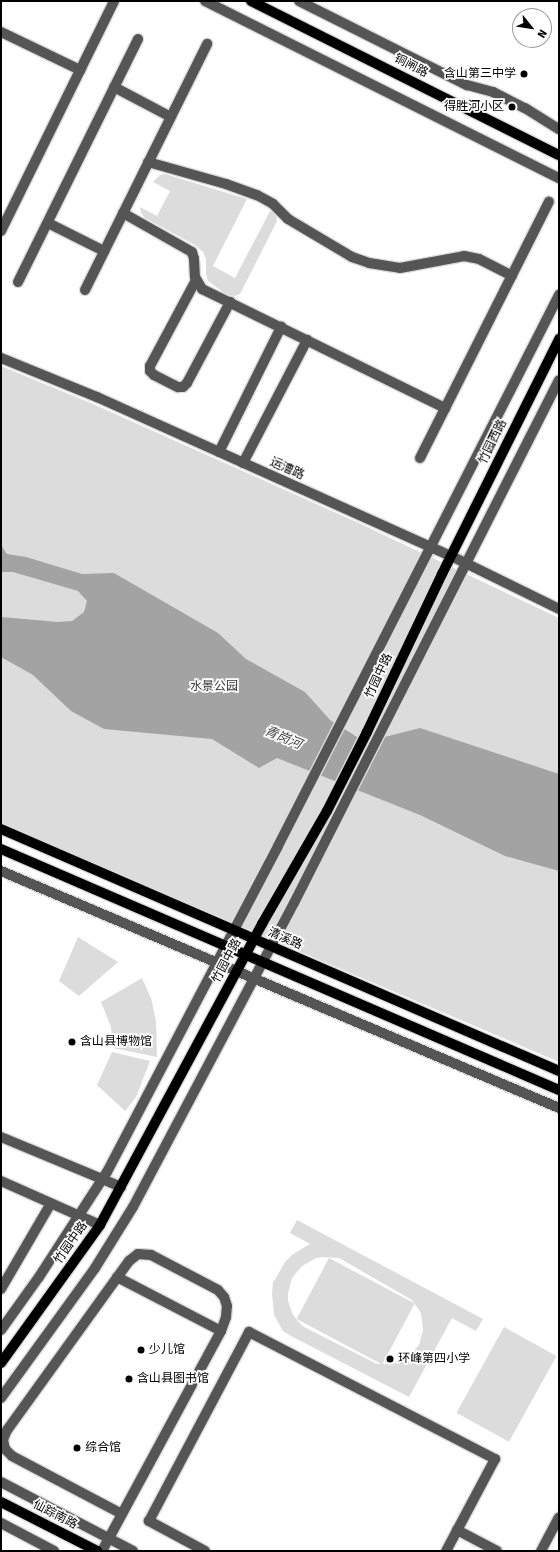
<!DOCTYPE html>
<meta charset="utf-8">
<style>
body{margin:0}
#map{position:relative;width:560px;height:1552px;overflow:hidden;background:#fff;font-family:"Fira Sans","Noto Sans SC",sans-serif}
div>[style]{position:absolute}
.green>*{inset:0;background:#dcdcdc;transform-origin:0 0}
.water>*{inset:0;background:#a3a3a3}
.roads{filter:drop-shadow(1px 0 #dbdbdb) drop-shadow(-1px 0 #dbdbdb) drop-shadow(0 1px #dbdbdb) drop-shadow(0 -1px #dbdbdb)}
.minor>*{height:10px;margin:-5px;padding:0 5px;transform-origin:5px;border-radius:5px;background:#555}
.major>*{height:10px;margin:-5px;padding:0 5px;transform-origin:5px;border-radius:5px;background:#000}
.dots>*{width:11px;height:11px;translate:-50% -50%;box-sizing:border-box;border:2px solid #fff;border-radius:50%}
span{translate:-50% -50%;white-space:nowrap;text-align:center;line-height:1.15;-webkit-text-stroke:3.5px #fff;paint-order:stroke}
.street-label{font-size:12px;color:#000}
.poi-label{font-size:12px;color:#000}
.right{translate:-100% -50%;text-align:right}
.left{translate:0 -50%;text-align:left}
.park-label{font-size:12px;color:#333}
.water-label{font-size:13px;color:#444;font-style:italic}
.frame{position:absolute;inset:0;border:2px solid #000;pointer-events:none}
.north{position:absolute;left:512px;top:8px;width:40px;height:40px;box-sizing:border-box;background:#fff;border:1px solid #999;border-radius:50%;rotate:120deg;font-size:11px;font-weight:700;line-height:16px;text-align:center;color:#000}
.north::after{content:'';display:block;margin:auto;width:14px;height:18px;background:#000;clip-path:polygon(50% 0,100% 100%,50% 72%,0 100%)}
</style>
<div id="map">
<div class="green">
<div style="clip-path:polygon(165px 174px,247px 199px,213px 266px,235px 278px,270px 211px,276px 214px,277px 221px,240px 294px,235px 296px,227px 295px,208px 281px,206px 274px,206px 259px,203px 252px,195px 245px,145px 218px,141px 213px,140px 207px,157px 216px,170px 191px,153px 182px,160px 175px)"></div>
<div style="clip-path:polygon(1px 366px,93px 404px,361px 524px,559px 618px,559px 1062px,1px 824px)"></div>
<div style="clip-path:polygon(78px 937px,118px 962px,79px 996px,59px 981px)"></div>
<div style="clip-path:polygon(142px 978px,151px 998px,156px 1021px,157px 1057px,113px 1048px,111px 1027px,101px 1002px)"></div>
<div style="clip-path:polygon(112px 1052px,150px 1061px,136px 1097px,125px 1111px,97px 1085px)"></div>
<div style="clip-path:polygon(evenodd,297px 1220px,483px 1319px,476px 1331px,452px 1318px,409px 1397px,291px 1336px,283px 1331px,274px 1315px,272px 1293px,273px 1283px,285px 1262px,293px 1254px,310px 1244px,290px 1233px,297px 1220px,323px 1257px,339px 1258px,412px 1300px,421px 1313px,423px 1330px,419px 1345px,408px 1358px,393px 1364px,377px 1364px,304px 1327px,298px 1321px,293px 1315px,288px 1301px,288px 1293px,292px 1278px,302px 1266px,316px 1258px,323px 1257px)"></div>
<div style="left:329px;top:1258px;width:97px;height:69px;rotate:28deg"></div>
<div style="left:504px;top:1327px;width:60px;height:98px;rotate:29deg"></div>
</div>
<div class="water">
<div style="clip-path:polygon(1px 545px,7px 554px,26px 557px,82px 574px,114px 573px,218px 633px,246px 659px,305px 692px,330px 720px,365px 742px,420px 728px,559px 774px,559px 871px,505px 856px,420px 815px,277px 758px,259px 768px,212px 739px,104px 729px,71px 711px,33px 675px,1px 657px,1px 617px,58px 622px,72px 621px,84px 612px,87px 601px,78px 591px,13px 572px,1px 572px)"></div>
</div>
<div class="roads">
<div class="minor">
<div style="left:205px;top:1px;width:396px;rotate:26.6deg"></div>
<div style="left:299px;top:1px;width:188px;rotate:26.6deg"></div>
<div style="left:467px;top:85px;width:27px;rotate:15deg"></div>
<div style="left:493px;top:92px;width:36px;rotate:27deg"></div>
<div style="left:525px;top:108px;width:40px;rotate:32deg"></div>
<div style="left:1px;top:32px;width:88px;rotate:25.7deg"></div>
<div style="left:114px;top:87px;width:64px;rotate:27.8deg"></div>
<div style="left:148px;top:162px;width:81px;rotate:15.8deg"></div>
<div style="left:226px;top:184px;width:33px;rotate:20deg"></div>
<div style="left:257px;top:195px;width:18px;rotate:29deg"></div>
<div style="left:273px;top:204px;width:21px;rotate:45deg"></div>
<div style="left:288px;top:219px;width:74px;rotate:30.7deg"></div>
<div style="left:352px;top:257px;width:18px;rotate:19deg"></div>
<div style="left:369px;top:263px;width:31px;rotate:9deg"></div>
<div style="left:400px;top:268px;width:65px;rotate:-10.6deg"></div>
<div style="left:464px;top:256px;width:15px;rotate:11deg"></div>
<div style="left:479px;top:259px;width:37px;rotate:27deg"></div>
<div style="left:123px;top:213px;width:79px;rotate:29.5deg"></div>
<div style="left:192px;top:252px;width:7px;rotate:74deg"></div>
<div style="left:194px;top:259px;width:18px;rotate:87deg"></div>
<div style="left:195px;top:277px;width:14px;rotate:60deg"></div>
<div style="left:202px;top:289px;width:271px;rotate:26.1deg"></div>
<div style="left:48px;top:223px;width:63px;rotate:26.6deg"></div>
<div style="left:1px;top:231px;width:256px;rotate:-63.8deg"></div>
<div style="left:196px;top:280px;width:98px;rotate:118.1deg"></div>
<div style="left:150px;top:366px;width:5px;rotate:90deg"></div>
<div style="left:150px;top:371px;width:6px;rotate:45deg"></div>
<div style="left:154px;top:375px;width:27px;rotate:27deg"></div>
<div style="left:178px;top:387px;width:5px"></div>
<div style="left:183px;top:387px;width:6px;rotate:-45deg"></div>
<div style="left:187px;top:383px;width:92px;rotate:-62deg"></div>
<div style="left:18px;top:282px;width:271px;rotate:-63.7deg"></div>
<div style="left:85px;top:290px;width:275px;rotate:-63.6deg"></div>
<div style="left:1px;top:358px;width:104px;rotate:22.1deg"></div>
<div style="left:97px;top:397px;width:388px;rotate:24.2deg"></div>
<div style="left:451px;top:556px;width:120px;rotate:26.1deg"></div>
<div style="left:219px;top:452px;width:140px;rotate:-63.6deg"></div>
<div style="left:420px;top:458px;width:287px;rotate:-63.3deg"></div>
<div style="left:243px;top:463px;width:139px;rotate:-62.5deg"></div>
<div style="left:1px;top:871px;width:606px;rotate:23.01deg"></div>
<div style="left:1px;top:1137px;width:130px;rotate:22.6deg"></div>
<div style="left:1px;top:1181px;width:108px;rotate:24deg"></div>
<div style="left:117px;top:1277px;width:117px;rotate:27.4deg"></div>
<div style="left:1px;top:1289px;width:99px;rotate:-59.8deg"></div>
<div style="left:1px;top:1330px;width:65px;rotate:-54.4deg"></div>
<div style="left:39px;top:1277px;width:125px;rotate:-57.1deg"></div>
<div style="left:107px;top:1172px;width:368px;rotate:-62.3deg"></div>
<div style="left:278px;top:846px;width:619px;rotate:-62.98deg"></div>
<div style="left:1px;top:1398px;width:160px;rotate:-54.1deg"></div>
<div style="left:95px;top:1268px;width:72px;rotate:-58.1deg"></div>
<div style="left:133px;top:1207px;width:344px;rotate:-62.1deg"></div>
<div style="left:294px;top:903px;width:586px;rotate:-63.13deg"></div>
<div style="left:1px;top:1482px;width:149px;rotate:27.6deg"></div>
<div style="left:1px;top:1523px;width:60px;rotate:27.8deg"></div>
<div style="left:457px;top:1530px;width:45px;rotate:27.7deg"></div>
<div style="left:102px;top:1551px;width:250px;rotate:-61.6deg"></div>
<div style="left:221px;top:1331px;width:15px;rotate:-70deg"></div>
<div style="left:226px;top:1317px;width:11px;rotate:-85deg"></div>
<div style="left:227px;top:1306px;width:9px;rotate:-108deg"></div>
<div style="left:224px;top:1297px;width:9px;rotate:-131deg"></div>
<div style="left:218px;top:1290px;width:76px;rotate:-152.4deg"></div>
<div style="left:151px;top:1255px;width:13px;rotate:-176deg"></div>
<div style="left:138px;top:1254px;width:11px;rotate:142deg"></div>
<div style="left:129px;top:1261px;width:208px;rotate:125.8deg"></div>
<div style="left:7px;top:1430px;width:11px;rotate:112deg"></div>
<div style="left:3px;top:1440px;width:9px;rotate:77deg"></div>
<div style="left:5px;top:1449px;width:10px;rotate:45deg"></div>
<div style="left:12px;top:1456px;width:124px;rotate:27.8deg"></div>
<div style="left:205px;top:1551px;width:64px;rotate:-151.8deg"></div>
<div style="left:149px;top:1521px;width:214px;rotate:-62.1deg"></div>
<div style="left:249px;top:1332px;width:277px;rotate:27.3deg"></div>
<div style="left:495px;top:1459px;width:104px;rotate:118deg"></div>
<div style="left:541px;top:1551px;width:38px;rotate:-62deg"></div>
</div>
<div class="major">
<div style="left:251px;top:1px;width:344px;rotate:26.6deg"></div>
<div style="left:1px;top:829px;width:608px;rotate:23.45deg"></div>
<div style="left:1px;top:849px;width:608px;rotate:23.36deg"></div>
<div style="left:1px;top:1363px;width:170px;rotate:-54.3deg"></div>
<div style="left:100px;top:1225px;width:342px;rotate:-61.7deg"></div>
<div style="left:262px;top:924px;width:130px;rotate:-60.1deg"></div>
<div style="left:327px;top:811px;width:89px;rotate:-63.1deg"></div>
<div style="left:367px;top:732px;width:175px;rotate:-64.6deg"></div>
<div style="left:442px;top:574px;width:263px;rotate:-63.5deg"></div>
<div style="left:1px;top:1502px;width:108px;rotate:27deg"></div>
</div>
</div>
<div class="dots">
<div style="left:524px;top:74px;background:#000"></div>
<div style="left:512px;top:107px;background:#000"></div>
<div style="left:72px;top:1042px;background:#000"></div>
<div style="left:141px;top:1350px;background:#000"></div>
<div style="left:390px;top:1359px;background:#000"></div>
<div style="left:129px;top:1379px;background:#000"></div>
<div style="left:77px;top:1448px;background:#000"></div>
</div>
<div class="street-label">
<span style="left:411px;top:66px;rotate:27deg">铜闸路</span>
<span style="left:493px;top:442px;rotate:-64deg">竹园西路</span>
<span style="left:287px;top:469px;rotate:24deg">运漕路</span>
<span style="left:379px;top:676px;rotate:-65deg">竹园中路</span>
<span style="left:285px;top:939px;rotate:23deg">清溪路</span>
<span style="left:227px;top:961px;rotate:-62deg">竹园中路</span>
<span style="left:71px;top:1243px;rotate:-55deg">竹园中路</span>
<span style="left:55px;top:1515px;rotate:27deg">仙踪南路</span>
</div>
<div class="poi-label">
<span class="right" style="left:516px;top:74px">含山第三中学</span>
<span class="right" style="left:504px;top:107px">得胜河小区</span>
<span class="left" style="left:80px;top:1042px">含山县博物馆</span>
<span class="left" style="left:149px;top:1350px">少儿馆</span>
<span class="left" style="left:398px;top:1359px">环峰第四小学</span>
<span class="left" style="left:137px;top:1379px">含山县图书馆</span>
<span class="left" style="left:85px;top:1448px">综合馆</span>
</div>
<div class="park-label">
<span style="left:214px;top:687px">水景公园</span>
</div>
<div class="water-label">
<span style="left:283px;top:738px;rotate:23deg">青岗河</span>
</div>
<div class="frame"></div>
<div class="north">N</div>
</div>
